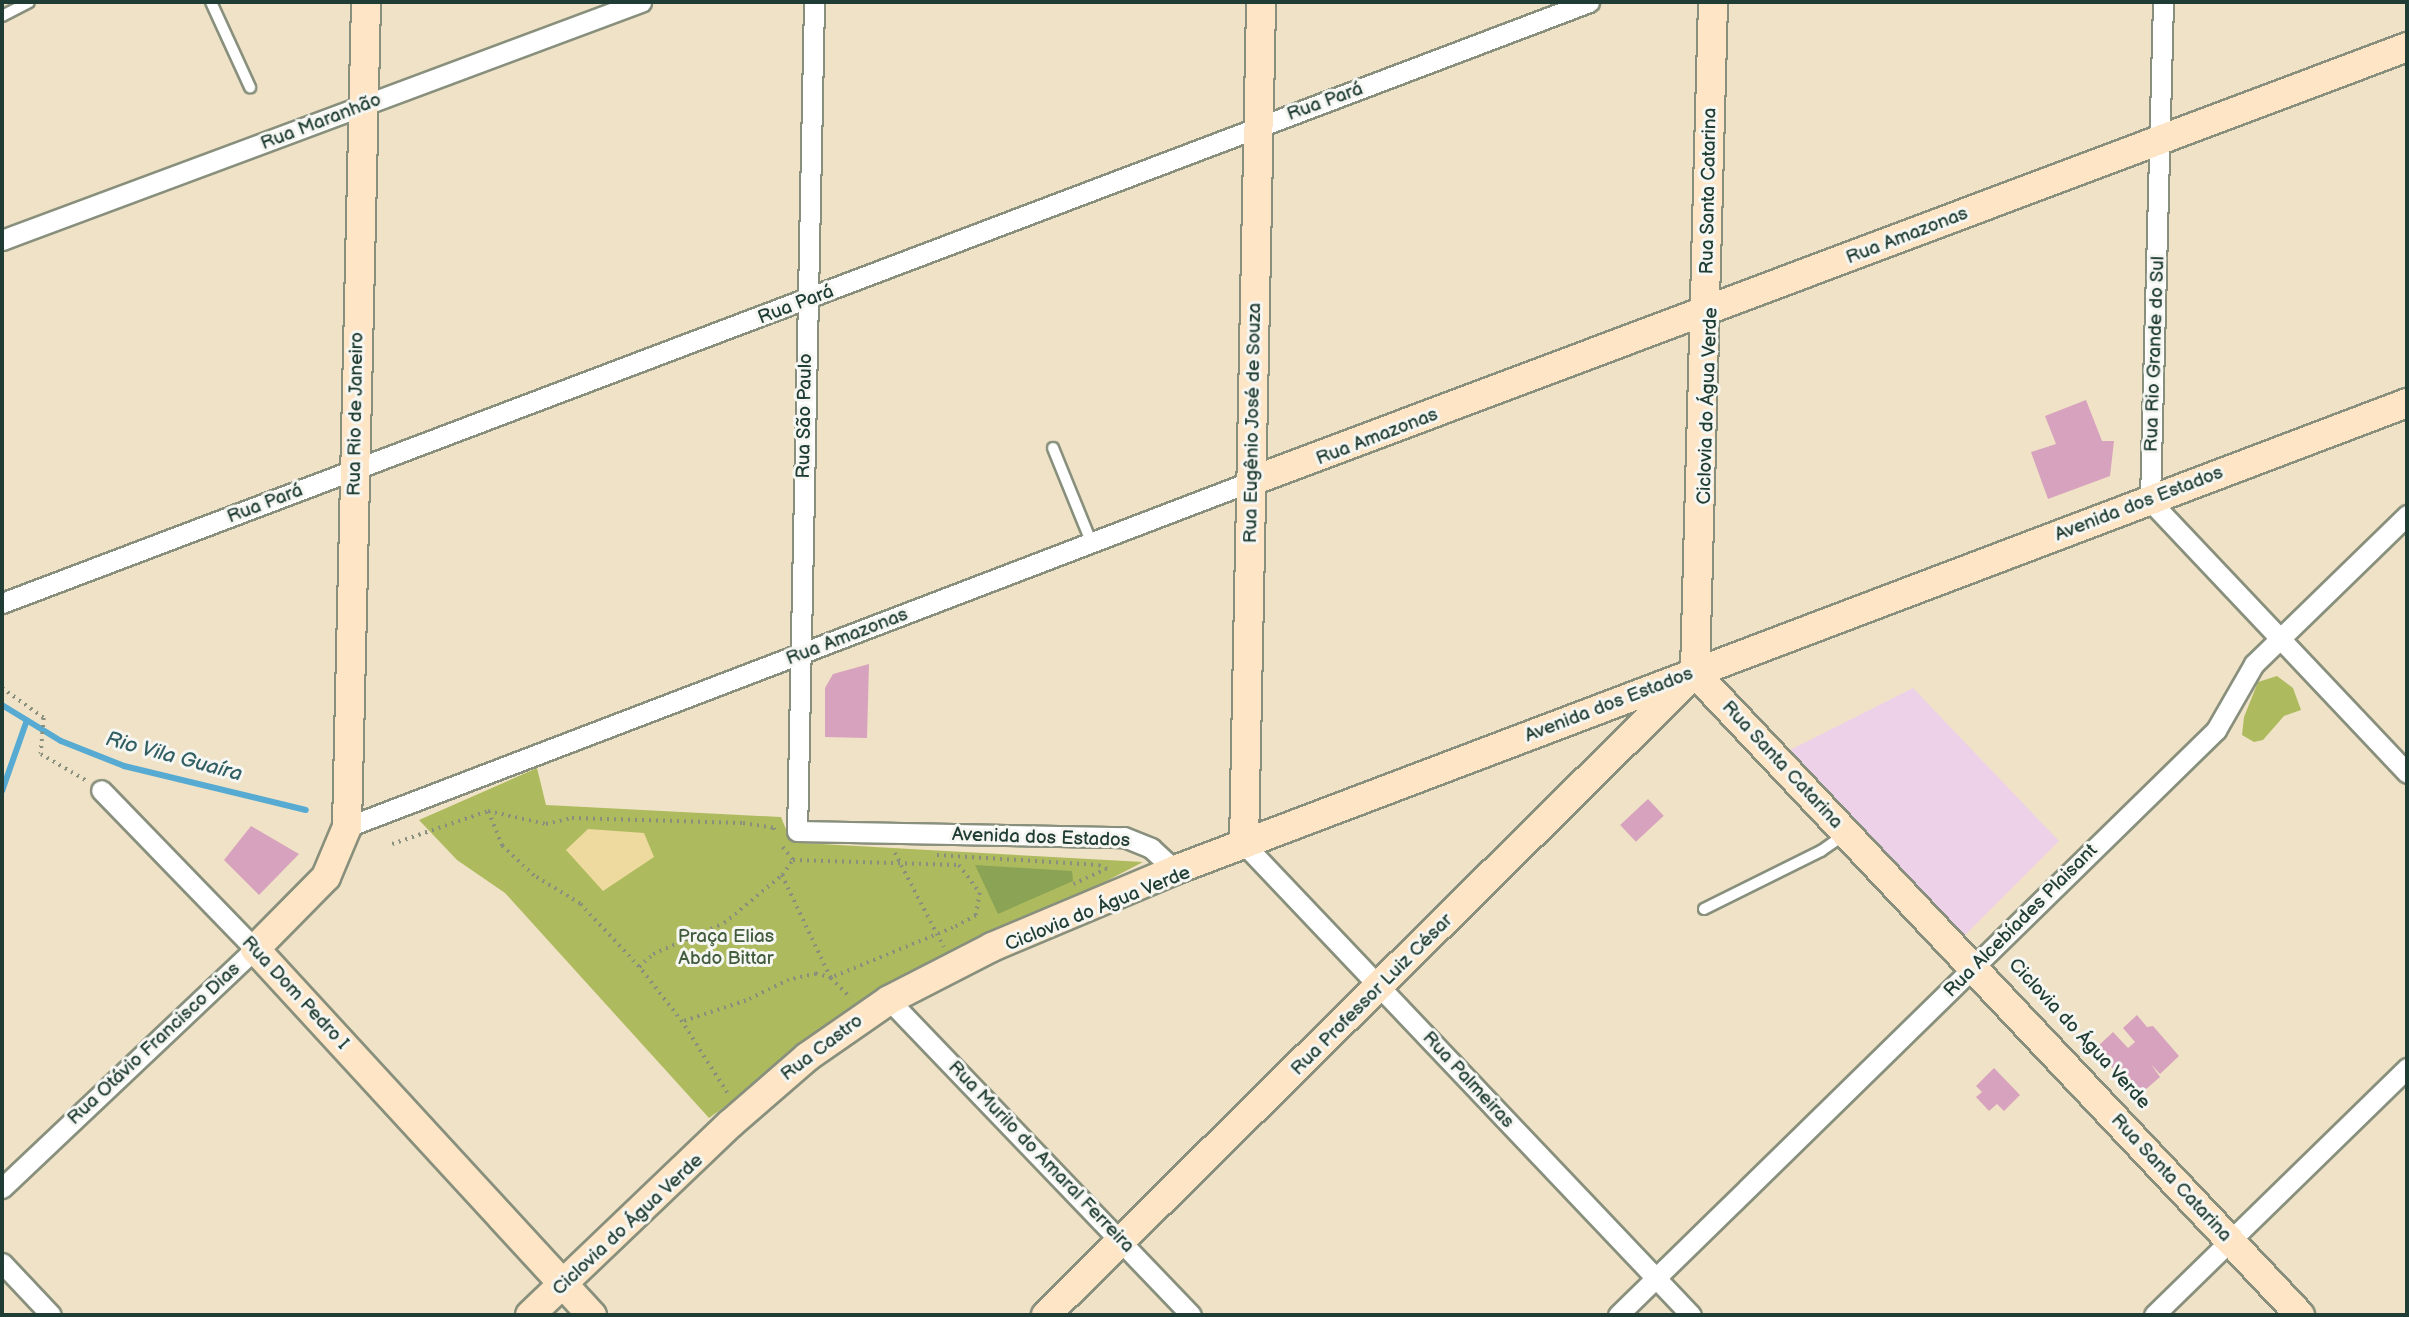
<!DOCTYPE html>
<meta charset="utf-8">
<style>
body{margin:0}
#map{position:relative;width:2409px;height:1317px;overflow:hidden;background:#f0e2c6;font-family:"Balsamiq Sans",sans-serif}
div>[style]{position:absolute}
.built>*{inset:0;background:#edd1e9}
.green>*{inset:0;background:#adbb5e}
.forest>*{inset:0;background:#8aa355}
.sand>*{inset:0;background:#eeda9e}
.stream>*{height:6px;margin:-3px;padding:0 3px;transform-origin:3px;border-radius:3px;background:#57abd2}
.building>*{inset:0;background:#d7a2bd;transform-origin:0 0}
.path>*{height:3.5px;margin-top:-1.75px;transform-origin:0;background:repeating-linear-gradient(90deg,#88907d 0 2px,transparent 0 7px)}
.roads{filter:drop-shadow(2px 0 #88907d) drop-shadow(-2px 0 #88907d) drop-shadow(0 2px #88907d) drop-shadow(0 -2px #88907d)}
.lane>*{height:10px;margin:-5px;padding:0 5px;transform-origin:5px;border-radius:5px;background:#fff}
.street>*{height:19px;margin:-9.5px;padding:0 9.5px;transform-origin:9.5px;border-radius:9.5px;background:#fff}
.secondary>*{height:28px;margin:-14px;padding:0 14px;transform-origin:14px;border-radius:14px;background:#fde5c5}
span{translate:-50% -50%;white-space:nowrap;text-align:center;line-height:1.15;-webkit-text-stroke:6px #f6f6f2;paint-order:stroke}
.street-label{font-size:19px;color:#1f3d34}
.park-label{font-size:19px;color:#425c3e}
.water-label{font-size:21px;color:#305e63;font-style:italic}
.frame{position:absolute;inset:0;border:4px solid #1f3d34;pointer-events:none}
</style>
<div id="map">
<div class="built">
<div style="clip-path:polygon(1913px 688px,2059px 841px,1963px 937px,1780px 755px)"></div>
</div>
<div class="green">
<div style="clip-path:polygon(2277px 676px,2293px 688px,2301px 710px,2284px 716px,2263px 740px,2254px 742px,2242px 735px,2244px 717px,2258px 682px)"></div>
<div style="clip-path:polygon(537px 768px,546px 805px,781px 817px,790px 839px,803px 843px,1143px 862px,864px 1007px,709px 1118px,505px 893px,457px 860px,419px 820px)"></div>
</div>
<div class="forest">
<div style="clip-path:polygon(975px 865px,1072px 871px,1073px 881px,998px 914px)"></div>
</div>
<div class="sand">
<div style="clip-path:polygon(588px 829px,644px 833px,654px 857px,603px 891px,566px 850px)"></div>
</div>
<div class="stream">
<div style="left:2px;top:705px;width:69px;rotate:31.4deg"></div>
<div style="left:61px;top:741px;width:68px;rotate:21.6deg"></div>
<div style="left:124px;top:766px;width:187px;rotate:13.6deg"></div>
<div style="left:2px;top:791px;width:75px;rotate:-70.6deg"></div>
</div>
<div class="building">
<div style="clip-path:polygon(2086px 400px,2102px 441px,2114px 441px,2110px 476px,2048px 499px,2031px 452px,2056px 444px,2045px 416px)"></div>
<div style="clip-path:polygon(869px 664px,867px 738px,825px 737px,825px 688px,833px 674px)"></div>
<div style="left:1648px;top:799px;width:23px;height:38px;rotate:47deg"></div>
<div style="clip-path:polygon(251px 826px,299px 854px,259px 895px,224px 860px)"></div>
<div style="clip-path:polygon(2137px 1015px,2147px 1027px,2153px 1026px,2179px 1056px,2160px 1074px,2151px 1064px,2160px 1077px,2138px 1096px,2095px 1049px,2113px 1032px,2128px 1048px,2135px 1042px,2123px 1028px)"></div>
<div style="clip-path:polygon(1994px 1068px,2020px 1095px,2004px 1111px,1997px 1104px,1989px 1111px,1976px 1097px,1982px 1092px,1976px 1086px)"></div>
</div>
<div class="path">
<div style="left:2px;top:688px;width:52px;rotate:35.5deg"></div>
<div style="left:44px;top:718px;width:36px;rotate:95deg"></div>
<div style="left:41px;top:754px;width:53px;rotate:30.4deg"></div>
<div style="left:392px;top:844px;width:102px;rotate:-19deg"></div>
<div style="left:783px;top:847px;width:16px;rotate:52deg"></div>
<div style="left:895px;top:853px;width:106px;rotate:62.5deg"></div>
<div style="left:937px;top:855px;width:162px;rotate:3.5deg"></div>
<div style="left:1099px;top:865px;width:9px;rotate:27deg"></div>
<div style="left:1107px;top:869px;width:41px;rotate:155.3deg"></div>
<div style="left:782px;top:875px;width:114px;rotate:64.6deg"></div>
<div style="left:831px;top:978px;width:28px;rotate:45deg"></div>
<div style="left:639px;top:967px;width:19px;rotate:-43deg"></div>
<div style="left:653px;top:954px;width:77px;rotate:-23.6deg"></div>
<div style="left:724px;top:923px;width:75px;rotate:-39.6deg"></div>
<div style="left:782px;top:875px;width:19px;rotate:-54deg"></div>
<div style="left:793px;top:860px;width:166px;rotate:1.7deg"></div>
<div style="left:959px;top:865px;width:35px;rotate:53deg"></div>
<div style="left:980px;top:893px;width:23px;rotate:100deg"></div>
<div style="left:976px;top:916px;width:26px;rotate:152deg"></div>
<div style="left:953px;top:928px;width:132px;rotate:157.7deg"></div>
<div style="left:831px;top:978px;width:16px;rotate:-165deg"></div>
<div style="left:816px;top:974px;width:28px;rotate:167deg"></div>
<div style="left:789px;top:980px;width:48px;rotate:154deg"></div>
<div style="left:746px;top:1001px;width:67px;rotate:161.8deg"></div>
<div style="left:727px;top:1093px;width:84px;rotate:-122.4deg"></div>
<div style="left:682px;top:1022px;width:70px;rotate:-128deg"></div>
<div style="left:639px;top:967px;width:86px;rotate:-133.1deg"></div>
<div style="left:580px;top:904px;width:54px;rotate:-148.7deg"></div>
<div style="left:534px;top:876px;width:44px;rotate:-136.8deg"></div>
<div style="left:502px;top:846px;width:38px;rotate:-112deg"></div>
<div style="left:488px;top:811px;width:59px;rotate:12.6deg"></div>
<div style="left:546px;top:824px;width:27px;rotate:-13deg"></div>
<div style="left:572px;top:818px;width:171px;rotate:1.7deg"></div>
<div style="left:743px;top:823px;width:31px;rotate:9deg"></div>
<div style="left:774px;top:828px;width:6px;rotate:72deg"></div>
</div>
<div class="roads">
<div class="lane">
<div style="left:211px;top:2px;width:94px;rotate:65.4deg"></div>
<div style="left:2px;top:16px;width:30px;rotate:-27deg"></div>
<div style="left:1053px;top:448px;width:104px;rotate:67.9deg"></div>
<div style="left:1704px;top:909px;width:131px;rotate:-26.4deg"></div>
<div style="left:1821px;top:851px;width:29px;rotate:-35deg"></div>
</div>
<div class="street">
<div style="left:814px;top:2px;width:829px;rotate:91.17deg"></div>
<div style="left:797px;top:831px;width:327px;rotate:1.1deg"></div>
<div style="left:1124px;top:837px;width:29px;rotate:22deg"></div>
<div style="left:1151px;top:848px;width:33px;rotate:43deg"></div>
<div style="left:2163px;top:2px;width:499px;rotate:91.5deg"></div>
<div style="left:2150px;top:501px;width:374px;rotate:46.6deg"></div>
<div style="left:2px;top:240px;width:682px;rotate:-20.43deg"></div>
<div style="left:2px;top:603px;width:1697px;rotate:-20.74deg"></div>
<div style="left:347px;top:827px;width:969px;rotate:-20.92deg"></div>
<div style="left:1244px;top:844px;width:649px;rotate:46.5deg"></div>
<div style="left:889px;top:1000px;width:436px;rotate:46.2deg"></div>
<div style="left:2px;top:1188px;width:348px;rotate:-43.4deg"></div>
<div style="left:255px;top:949px;width:221px;rotate:-134.1deg"></div>
<div style="left:2px;top:1263px;width:71px;rotate:46.7deg"></div>
<div style="left:1618px;top:1315px;width:837px;rotate:-44.37deg"></div>
<div style="left:2216px;top:730px;width:76px;rotate:-60.1deg"></div>
<div style="left:2254px;top:664px;width:214px;rotate:-44.2deg"></div>
<div style="left:2154px;top:1315px;width:354px;rotate:-44.3deg"></div>
</div>
<div class="secondary">
<div style="left:366px;top:2px;width:825px;rotate:91.32deg"></div>
<div style="left:347px;top:827px;width:54px;rotate:112.8deg"></div>
<div style="left:326px;top:877px;width:101px;rotate:134.6deg"></div>
<div style="left:255px;top:949px;width:498px;rotate:47.4deg"></div>
<div style="left:1713px;top:2px;width:671px;rotate:91.54deg"></div>
<div style="left:1695px;top:673px;width:882px;rotate:46.7deg"></div>
<div style="left:1252px;top:481px;width:1234px;rotate:-20.59deg"></div>
<div style="left:1244px;top:844px;width:842px;rotate:-88.84deg"></div>
<div style="left:530px;top:1315px;width:277px;rotate:-43.7deg"></div>
<div style="left:730px;top:1124px;width:102px;rotate:-41deg"></div>
<div style="left:807px;top:1057px;width:100px;rotate:-34.8deg"></div>
<div style="left:889px;top:1000px;width:116px;rotate:-27.2deg"></div>
<div style="left:992px;top:947px;width:199px;rotate:-22.8deg"></div>
<div style="left:1175px;top:870px;width:1318px;rotate:-20.76deg"></div>
<div style="left:1046px;top:1315px;width:904px;rotate:-44.69deg"></div>
</div>
</div>
<div class="street-label">
<span style="left:1325px;top:102px;rotate:-20deg">Rua Pará</span>
<span style="left:321px;top:122px;rotate:-21deg">Rua Maranhão</span>
<span style="left:1709px;top:191px;rotate:-89deg">Rua Santa Catarina</span>
<span style="left:1907px;top:236px;rotate:-21deg">Rua Amazonas</span>
<span style="left:796px;top:305px;rotate:-21deg">Rua Pará</span>
<span style="left:2155px;top:354px;rotate:-88deg">Rua Rio Grande do Sul</span>
<span style="left:1708px;top:406px;rotate:-88deg">Ciclovia do Água Verde</span>
<span style="left:356px;top:414px;rotate:-89deg">Rua Rio de Janeiro</span>
<span style="left:805px;top:416px;rotate:-89deg">Rua São Paulo</span>
<span style="left:1253px;top:423px;rotate:-89deg">Rua Eugênio José de Souza</span>
<span style="left:1377px;top:437px;rotate:-21deg">Rua Amazonas</span>
<span style="left:265px;top:504px;rotate:-21deg">Rua Pará</span>
<span style="left:2139px;top:504px;rotate:-21deg">Avenida dos Estados</span>
<span style="left:847px;top:637px;rotate:-21deg">Rua Amazonas</span>
<span style="left:1609px;top:705px;rotate:-21deg">Avenida dos Estados</span>
<span style="left:1782px;top:765px;rotate:47deg">Rua Santa Catarina</span>
<span style="left:1041px;top:838px;rotate:2deg">Avenida dos Estados</span>
<span style="left:1098px;top:909px;rotate:-22deg">Ciclovia do Água Verde</span>
<span style="left:2021px;top:921px;rotate:-45deg">Rua Alcebíades Plaisant</span>
<span style="left:295px;top:993px;rotate:47deg">Rua Dom Pedro I</span>
<span style="left:1372px;top:995px;rotate:-45deg">Rua Professor Luiz César</span>
<span style="left:2079px;top:1034px;rotate:47deg">Ciclovia do Água Verde</span>
<span style="left:154px;top:1044px;rotate:-43deg">Rua Otávio Francisco Dias</span>
<span style="left:822px;top:1048px;rotate:-37deg">Rua Castro</span>
<span style="left:1468px;top:1080px;rotate:47deg">Rua Palmeiras</span>
<span style="left:1041px;top:1157px;rotate:46deg">Rua Murilo do Amaral Ferreira</span>
<span style="left:2171px;top:1178px;rotate:47deg">Rua Santa Catarina</span>
<span style="left:628px;top:1225px;rotate:-43deg">Ciclovia do Água Verde</span>
</div>
<div class="park-label">
<span style="left:726px;top:948px">Praça Elias<br>Abdo Bittar</span>
</div>
<div class="water-label">
<span style="left:174px;top:757px;rotate:15deg">Rio Vila Guaíra</span>
</div>
<div class="frame"></div>
</div>
